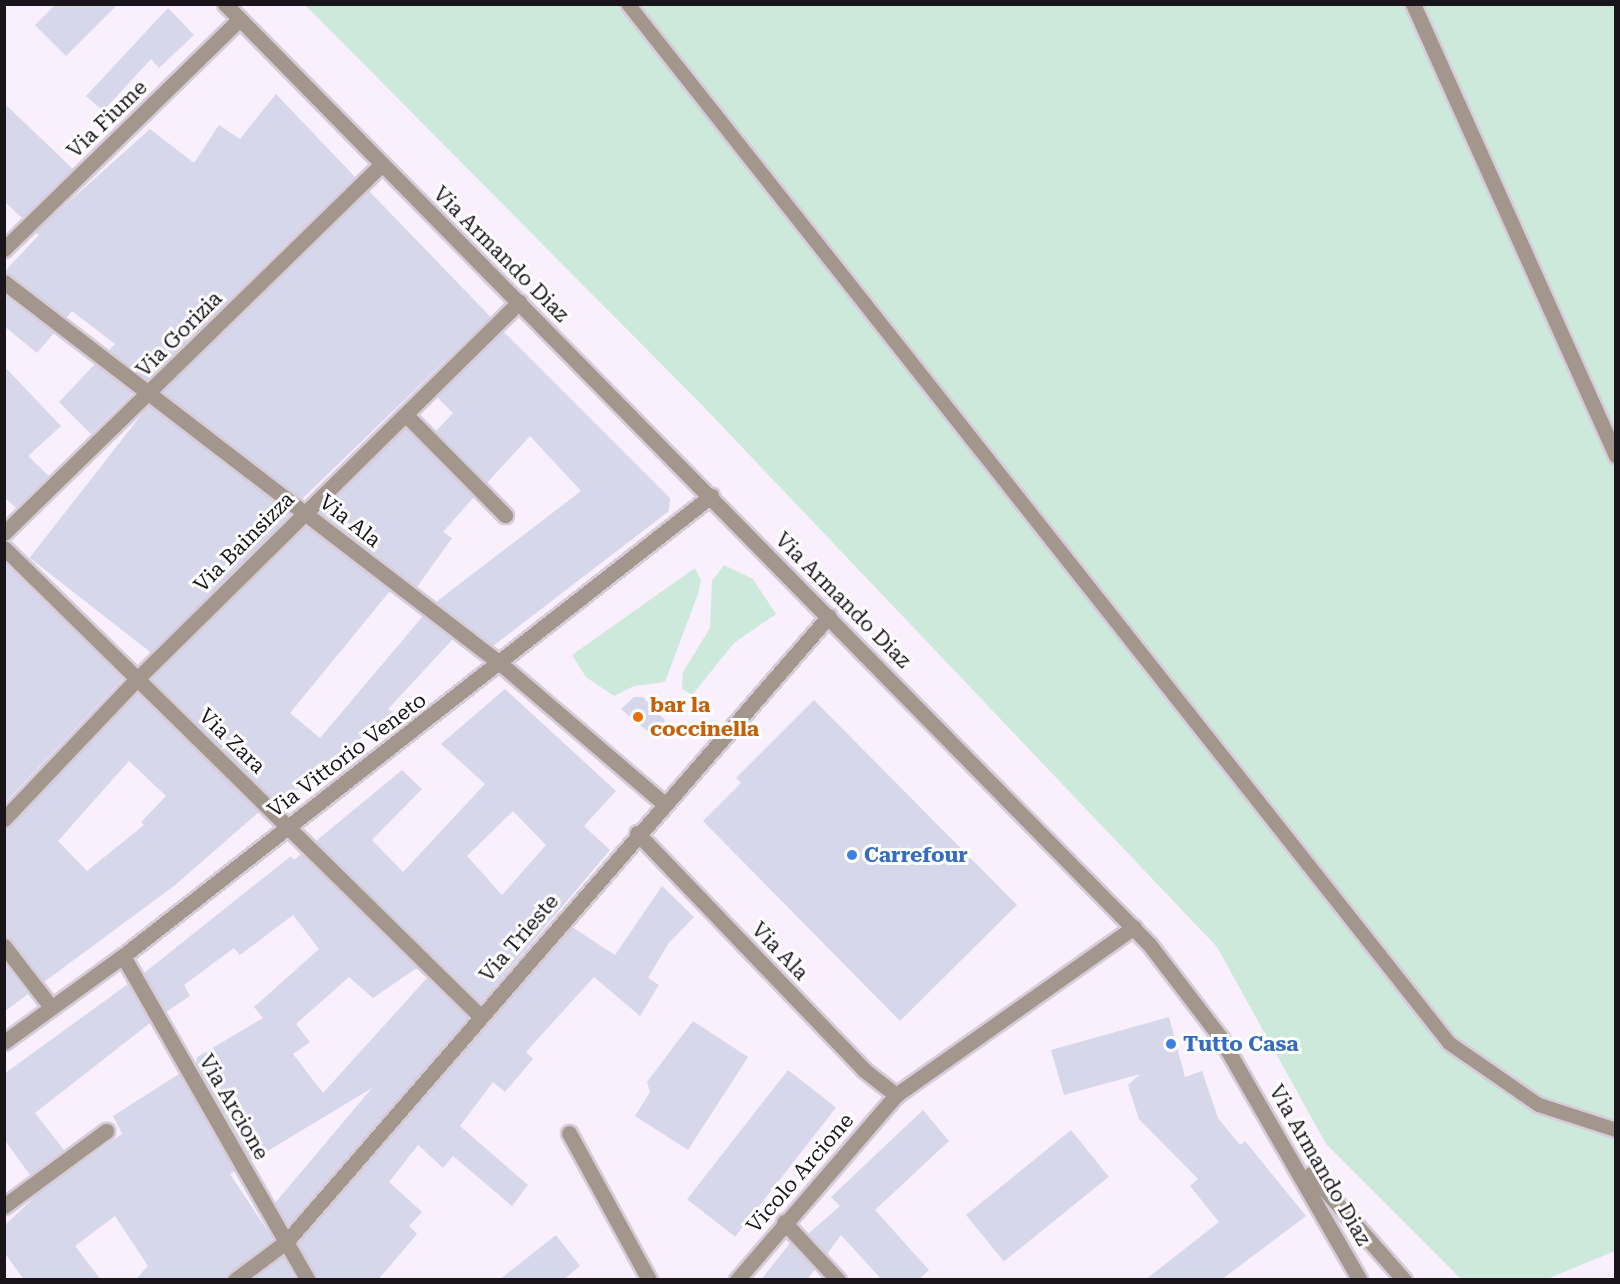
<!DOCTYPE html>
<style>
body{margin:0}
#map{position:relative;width:1620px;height:1284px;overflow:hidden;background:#faeffd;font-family:"Roboto Serif",serif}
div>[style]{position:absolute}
.green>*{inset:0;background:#cde9db}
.building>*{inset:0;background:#d6d7eb;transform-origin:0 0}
.roads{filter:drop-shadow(2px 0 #d6ccd9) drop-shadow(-2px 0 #d6ccd9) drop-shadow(0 2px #d6ccd9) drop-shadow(0 -2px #d6ccd9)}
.service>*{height:14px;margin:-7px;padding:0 7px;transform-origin:7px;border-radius:7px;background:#a3978d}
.pedestrian>*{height:15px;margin:-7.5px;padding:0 7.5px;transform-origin:7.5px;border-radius:7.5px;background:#a3978d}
.minor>*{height:15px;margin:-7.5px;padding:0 7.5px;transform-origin:7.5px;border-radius:7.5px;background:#a3978d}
.dots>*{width:16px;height:16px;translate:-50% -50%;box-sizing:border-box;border:3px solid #fff;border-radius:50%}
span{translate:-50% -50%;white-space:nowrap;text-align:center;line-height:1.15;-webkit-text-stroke:6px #fff;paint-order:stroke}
.street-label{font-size:21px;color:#19141a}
.food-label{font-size:21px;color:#c56008;font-weight:700}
.left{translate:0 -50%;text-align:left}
.shop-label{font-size:21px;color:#366cbe;font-weight:700}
.frame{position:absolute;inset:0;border:6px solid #19141a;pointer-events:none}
</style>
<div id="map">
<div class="green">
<div style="clip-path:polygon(305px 5px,1615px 5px,1615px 1251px,1547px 1279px,1461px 1279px,1326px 1144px,1217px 947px,702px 405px)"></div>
<div style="clip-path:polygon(724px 565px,753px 579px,776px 614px,734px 643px,692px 695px,682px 689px,683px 672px,710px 628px,712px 581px)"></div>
<div style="clip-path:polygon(695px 568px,701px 580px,698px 594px,665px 682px,634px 686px,614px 696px,586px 677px,572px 655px)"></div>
</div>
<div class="building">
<div style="clip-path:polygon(56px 4px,118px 4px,66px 56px,35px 25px)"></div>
<div style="clip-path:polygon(168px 8px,194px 35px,159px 68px,151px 59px,103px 111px,86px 96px)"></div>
<div style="clip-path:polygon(276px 94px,355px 177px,147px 380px,109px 350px,115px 344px,72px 311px,66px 318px,4px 272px,39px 235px,35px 232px,150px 129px,194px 163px,219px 125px,240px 139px)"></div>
<div style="clip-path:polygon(4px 103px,73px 169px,22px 218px,4px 201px)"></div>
<div style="left:369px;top:191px;width:175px;height:288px;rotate:46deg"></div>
<div style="clip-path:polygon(4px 295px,54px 333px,37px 353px,4px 326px)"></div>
<div style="clip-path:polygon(503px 331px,670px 498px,669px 511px,493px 646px,436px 602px,581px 491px,530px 436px,487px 483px,436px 431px,453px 413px,437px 397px)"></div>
<div style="clip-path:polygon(95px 364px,133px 393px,91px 434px,59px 402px)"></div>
<div style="clip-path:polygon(4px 366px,61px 426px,28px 456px,49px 476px,16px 508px,4px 497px)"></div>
<div style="left:149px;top:405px;width:178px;height:194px;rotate:38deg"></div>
<div style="clip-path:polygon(405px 428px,474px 497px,443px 532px,452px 538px,417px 587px,320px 512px)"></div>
<div style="clip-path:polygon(306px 526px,390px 591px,290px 713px,320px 738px,423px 616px,453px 639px,388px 709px,393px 712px,283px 801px,278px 796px,274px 800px,151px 679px)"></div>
<div style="clip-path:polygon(4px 562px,123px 679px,4px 804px)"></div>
<div style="clip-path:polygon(evenodd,505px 689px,616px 791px,584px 826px,610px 850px,481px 1003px,316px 841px,402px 770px,422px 789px,372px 840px,403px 872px,485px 784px,441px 744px,505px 689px,513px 811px,546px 845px,502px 895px,467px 856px,513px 811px)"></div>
<div style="clip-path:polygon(evenodd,137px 693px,259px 812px,174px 886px,44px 982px,4px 936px,4px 828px,137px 693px,129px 761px,166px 796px,141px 822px,144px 825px,87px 871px,58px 841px,129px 761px)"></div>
<div style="clip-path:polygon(634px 697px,643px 697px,665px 720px,653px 736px,621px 709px)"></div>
<div style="clip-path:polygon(814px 700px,1017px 905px,900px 1021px,703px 821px,741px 783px,736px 778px)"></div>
<div style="clip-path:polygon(301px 854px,417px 968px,373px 998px,349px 977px,296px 1024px,310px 1042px,293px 1054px,323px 1093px,427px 978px,468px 1018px,288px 1225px,275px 1203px,372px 1088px,251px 1161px,196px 1064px,197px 1057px,263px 1018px,254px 1007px,319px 949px,293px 915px,240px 955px,234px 948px,184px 985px,190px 996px,166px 1012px,144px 973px,291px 856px,294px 860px)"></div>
<div style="clip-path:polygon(662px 886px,694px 917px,668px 944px,648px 978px,659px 985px,640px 1016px,594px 977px,526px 1052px,533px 1059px,505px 1092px,493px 1082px,460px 1126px,528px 1185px,512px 1206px,453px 1156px,443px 1168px,418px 1145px,389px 1182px,422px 1212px,409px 1226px,417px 1234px,378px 1280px,318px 1280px,298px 1243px,572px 927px,615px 955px)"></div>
<div style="clip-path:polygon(4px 963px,28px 994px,4px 1012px)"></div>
<div style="clip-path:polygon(128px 984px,150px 1023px,35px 1113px,64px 1150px,30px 1175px,4px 1139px,4px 1074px)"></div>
<div style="clip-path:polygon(1169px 1017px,1185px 1077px,1202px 1071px,1218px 1118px,1240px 1145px,1245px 1141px,1306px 1216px,1221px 1280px,1145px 1280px,1219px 1222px,1190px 1186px,1198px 1179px,1139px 1119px,1128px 1085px,1140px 1074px,1064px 1095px,1051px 1050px)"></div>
<div style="clip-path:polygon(693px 1021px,748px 1057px,688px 1150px,635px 1116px,650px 1092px,647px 1082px)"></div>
<div style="left:788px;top:1070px;width:61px;height:164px;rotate:38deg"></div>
<div style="clip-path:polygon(179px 1074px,235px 1171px,230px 1174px,273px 1239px,225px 1280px,135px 1280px,148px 1266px,115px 1216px,75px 1246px,101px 1280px,24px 1280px,4px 1252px,4px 1226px,41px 1191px,122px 1134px,113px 1116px)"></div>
<div style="clip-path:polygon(923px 1110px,949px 1141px,875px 1210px,929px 1270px,918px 1280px,882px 1280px,841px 1235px,827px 1254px,808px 1234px,840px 1206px,831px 1197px)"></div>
<div style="left:1071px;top:1130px;width:60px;height:135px;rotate:51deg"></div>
<div style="clip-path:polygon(556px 1235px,580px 1266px,563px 1280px,499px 1280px)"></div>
<div style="clip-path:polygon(790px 1243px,815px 1269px,807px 1280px,761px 1280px)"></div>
<div style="clip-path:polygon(283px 1256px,296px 1280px,252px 1280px)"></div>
</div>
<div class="roads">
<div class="service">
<div style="left:628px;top:4px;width:1324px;rotate:51.68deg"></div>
<div style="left:1449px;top:1043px;width:109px;rotate:34.6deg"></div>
<div style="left:1539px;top:1105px;width:81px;rotate:18deg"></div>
</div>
<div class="pedestrian">
<div style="left:1413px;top:4px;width:495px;rotate:65.8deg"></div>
</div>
<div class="minor">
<div style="left:225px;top:4px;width:1318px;rotate:45.49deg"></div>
<div style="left:1149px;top:944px;width:117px;rotate:52.6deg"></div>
<div style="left:1220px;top:1037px;width:280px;rotate:60.1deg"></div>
<div style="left:4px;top:249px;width:328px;rotate:-44.3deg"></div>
<div style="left:4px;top:282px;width:627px;rotate:37.55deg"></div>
<div style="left:501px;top:664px;width:213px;rotate:40.6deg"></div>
<div style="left:406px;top:415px;width:141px;rotate:45.3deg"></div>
<div style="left:4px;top:533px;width:528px;rotate:-44.31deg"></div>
<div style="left:4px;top:548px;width:668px;rotate:44.51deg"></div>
<div style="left:4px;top:819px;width:193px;rotate:-46.5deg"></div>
<div style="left:137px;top:679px;width:537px;rotate:-44.62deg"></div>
<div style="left:637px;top:833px;width:328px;rotate:46.2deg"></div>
<div style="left:864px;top:1070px;width:41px;rotate:38deg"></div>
<div style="left:4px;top:946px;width:77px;rotate:52.4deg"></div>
<div style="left:123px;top:956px;width:373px;rotate:60.3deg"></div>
<div style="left:4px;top:1042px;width:147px;rotate:-35.9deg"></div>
<div style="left:123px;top:956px;width:747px;rotate:-38.04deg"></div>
<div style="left:569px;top:1133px;width:167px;rotate:61.4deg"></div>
<div style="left:1311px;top:1174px;width:141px;rotate:48.7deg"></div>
<div style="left:4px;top:1206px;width:127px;rotate:-36.3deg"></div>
<div style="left:784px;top:1222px;width:79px;rotate:47deg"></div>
<div style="left:235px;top:1280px;width:65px;rotate:-36.9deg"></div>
<div style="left:287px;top:1241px;width:827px;rotate:-49.07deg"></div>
<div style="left:737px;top:1280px;width:244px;rotate:-49.3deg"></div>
<div style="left:896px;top:1095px;width:291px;rotate:-35.2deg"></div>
</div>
</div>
<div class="dots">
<div style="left:638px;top:717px;background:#e8710a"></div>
<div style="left:852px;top:855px;background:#3f7fe0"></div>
<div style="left:1171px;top:1044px;background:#3f7fe0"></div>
</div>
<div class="street-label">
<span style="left:107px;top:119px;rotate:-44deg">Via Fiume</span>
<span style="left:501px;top:254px;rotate:45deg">Via Armando Diaz</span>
<span style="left:179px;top:334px;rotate:-45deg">Via Gorizia</span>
<span style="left:350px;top:521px;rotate:38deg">Via Ala</span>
<span style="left:244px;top:542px;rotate:-45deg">Via Bainsizza</span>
<span style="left:843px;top:600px;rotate:45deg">Via Armando Diaz</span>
<span style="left:232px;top:741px;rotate:44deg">Via Zara</span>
<span style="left:347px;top:755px;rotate:-37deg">Via Vittorio Veneto</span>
<span style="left:519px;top:938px;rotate:-49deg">Via Trieste</span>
<span style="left:780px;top:951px;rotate:46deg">Via Ala</span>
<span style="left:234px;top:1107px;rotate:60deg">Via Arcione</span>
<span style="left:1320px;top:1165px;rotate:60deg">Via Armando Diaz</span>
<span style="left:800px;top:1173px;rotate:-49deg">Vicolo Arcione</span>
</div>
<div class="food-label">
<span class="left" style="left:650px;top:717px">bar la<br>coccinella</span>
</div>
<div class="shop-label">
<span class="left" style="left:864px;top:855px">Carrefour</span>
<span class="left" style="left:1183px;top:1044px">Tutto Casa</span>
</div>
<div class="frame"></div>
</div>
